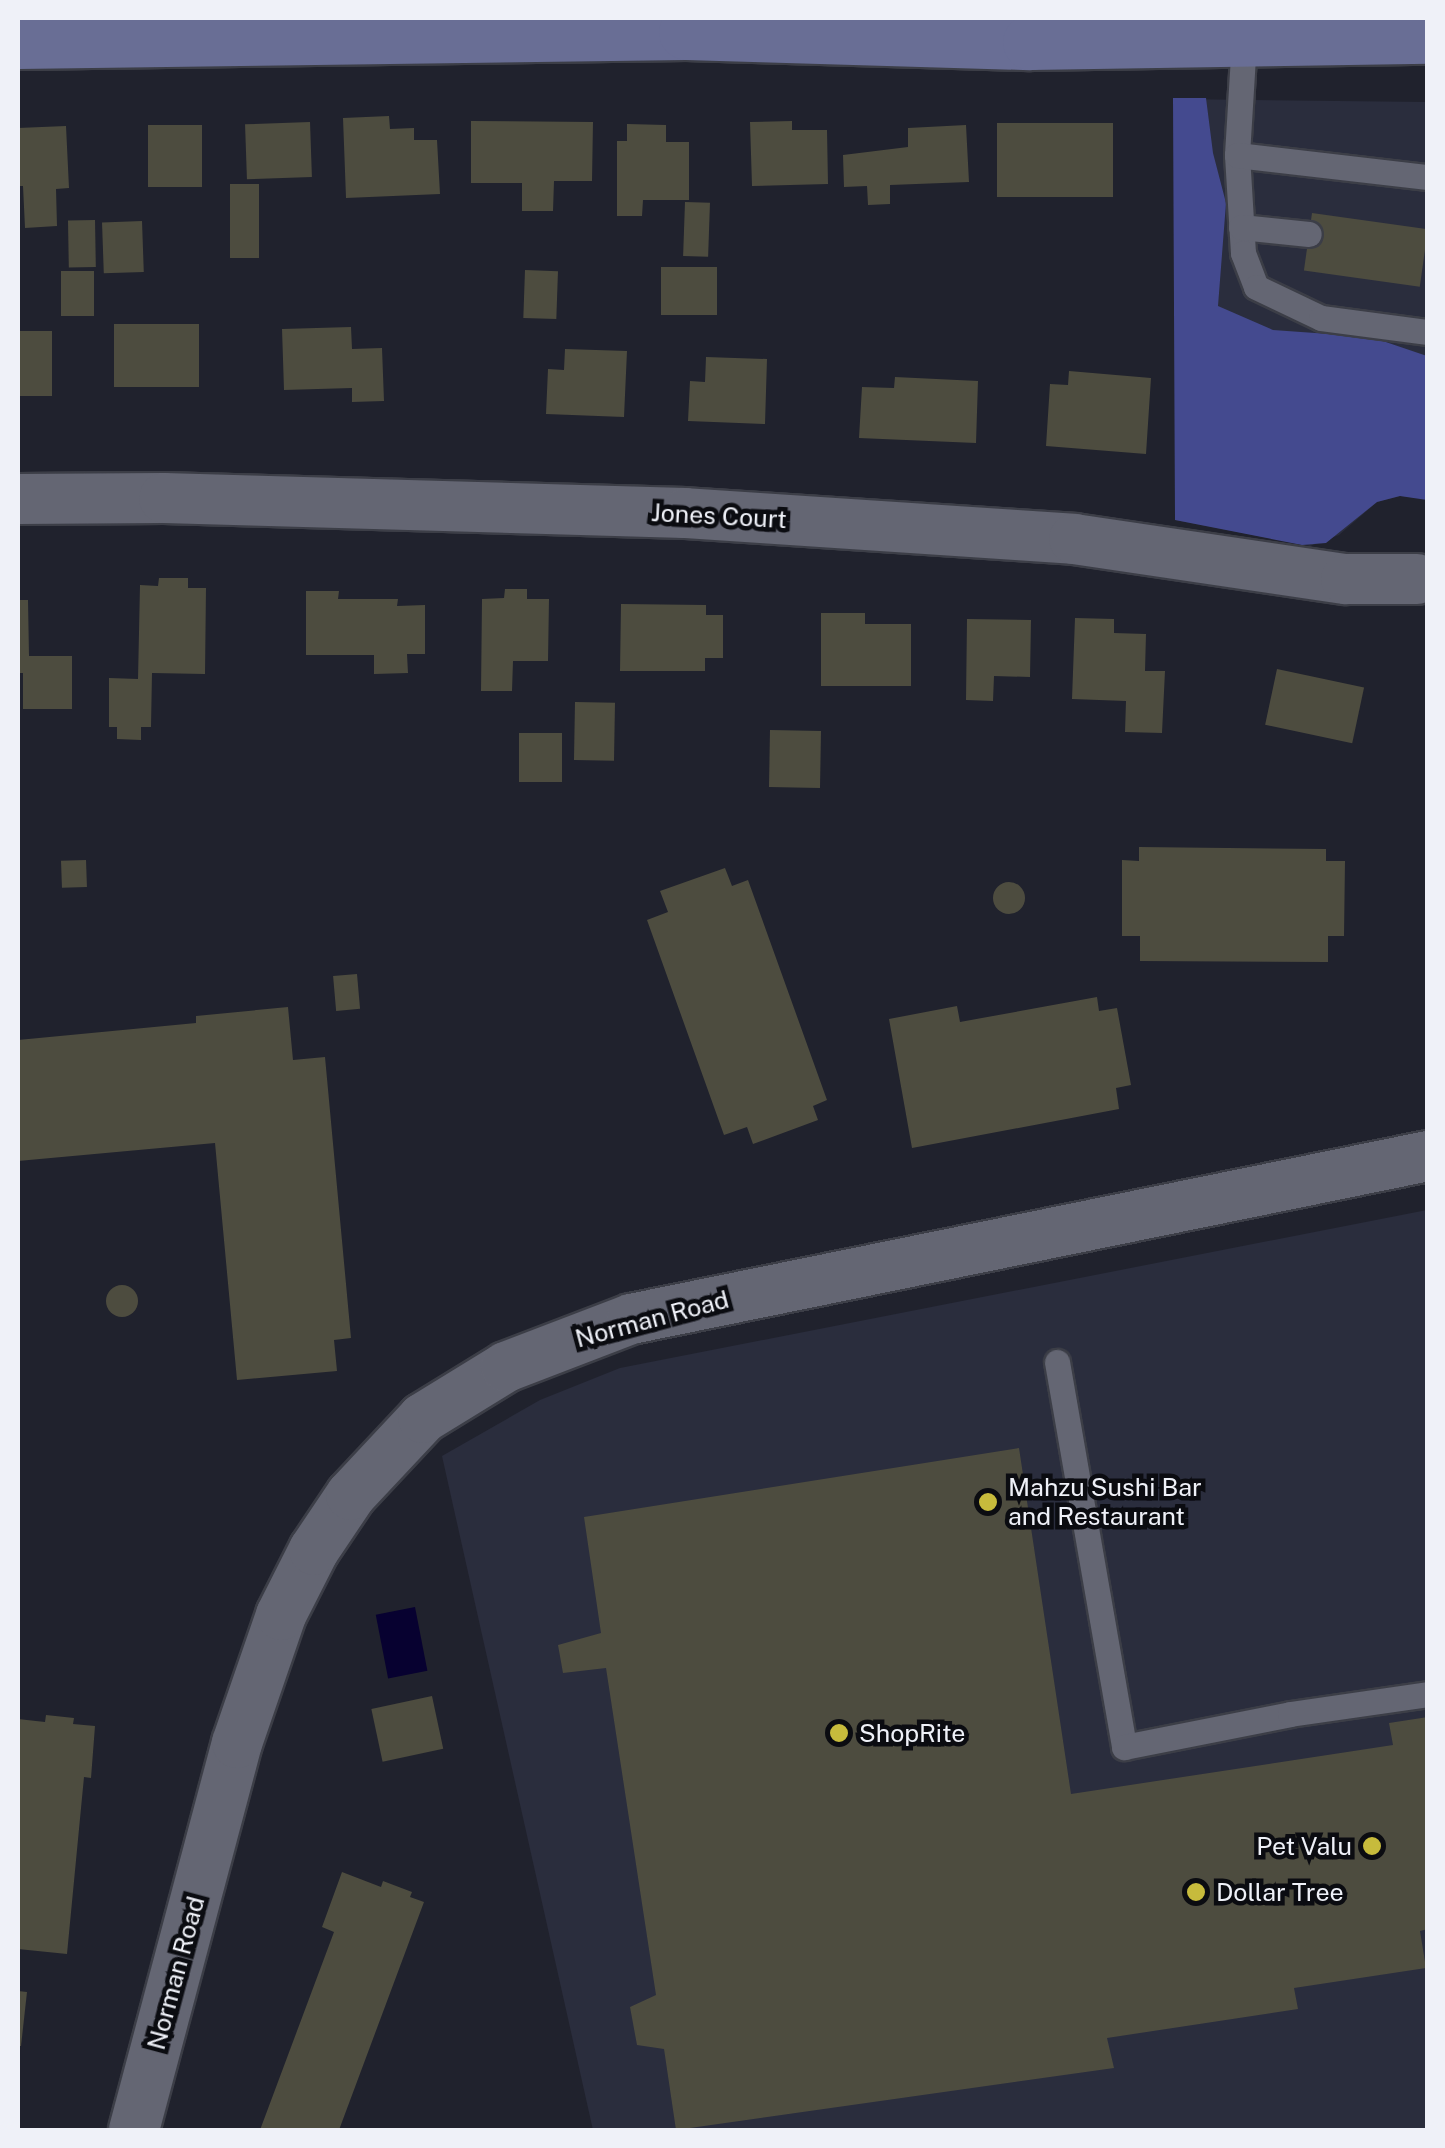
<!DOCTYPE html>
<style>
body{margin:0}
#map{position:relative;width:1445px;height:2148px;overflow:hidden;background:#20222d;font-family:"Public Sans",sans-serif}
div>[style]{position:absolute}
.built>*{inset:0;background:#2a2d3d}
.forest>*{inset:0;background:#444a8f}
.water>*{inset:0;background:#070130;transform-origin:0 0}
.building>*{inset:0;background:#4d4c3f;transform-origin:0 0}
.round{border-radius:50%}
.roads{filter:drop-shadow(2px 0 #3c3e47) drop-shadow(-2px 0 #3c3e47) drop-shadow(0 2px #3c3e47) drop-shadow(0 -2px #3c3e47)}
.lane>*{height:25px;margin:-12.5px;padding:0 12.5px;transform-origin:12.5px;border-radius:12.5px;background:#646673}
.street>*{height:50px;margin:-25px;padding:0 25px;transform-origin:25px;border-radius:25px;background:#646673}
.secondary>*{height:55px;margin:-27.5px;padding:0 27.5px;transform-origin:27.5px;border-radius:27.5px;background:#696e95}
.dots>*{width:28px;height:28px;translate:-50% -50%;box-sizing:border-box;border:5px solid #0b0c11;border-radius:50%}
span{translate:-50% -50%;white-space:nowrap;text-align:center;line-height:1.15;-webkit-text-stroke:9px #0b0c11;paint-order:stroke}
.street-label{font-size:25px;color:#eff1f8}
.poi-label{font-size:25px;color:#eff1f8}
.left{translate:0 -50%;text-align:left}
.right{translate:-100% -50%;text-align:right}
.frame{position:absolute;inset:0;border:20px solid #eff1f8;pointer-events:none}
</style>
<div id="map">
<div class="built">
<div style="clip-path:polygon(1174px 99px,1427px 102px,1427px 499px,1400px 496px,1377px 502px,1339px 535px,1310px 546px,1175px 520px)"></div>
<div style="clip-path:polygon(1427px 1210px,1427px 2130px,593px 2130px,442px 1456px,540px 1400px,620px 1368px)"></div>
</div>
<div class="forest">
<div style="clip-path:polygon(1173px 98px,1206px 98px,1213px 153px,1226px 203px,1218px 306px,1273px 330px,1371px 337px,1427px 356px,1427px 500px,1400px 496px,1377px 502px,1326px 543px,1302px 545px,1175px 520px)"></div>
</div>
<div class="water">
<div style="left:415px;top:1607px;width:65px;height:40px;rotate:79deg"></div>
</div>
<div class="building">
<div style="clip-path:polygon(389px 116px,390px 129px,414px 128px,414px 140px,437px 140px,440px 194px,346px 198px,343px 118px)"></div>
<div style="clip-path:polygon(471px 121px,593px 122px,592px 181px,554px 181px,553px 211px,522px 211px,522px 183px,471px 183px)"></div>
<div style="clip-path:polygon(792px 121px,792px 130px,827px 130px,828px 184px,752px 186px,750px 122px)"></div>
<div style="left:310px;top:122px;width:55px;height:65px;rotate:88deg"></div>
<div style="left:1113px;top:123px;width:74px;height:116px;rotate:90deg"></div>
<div style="clip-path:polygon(627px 124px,666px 125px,666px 142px,689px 142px,689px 200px,643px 200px,642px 216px,617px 216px,617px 141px,627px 141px)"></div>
<div style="left:148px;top:125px;width:54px;height:62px"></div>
<div style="clip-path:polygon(966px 125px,969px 182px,890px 185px,890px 204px,868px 205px,867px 186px,844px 187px,843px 155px,908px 147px,908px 128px)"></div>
<div style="clip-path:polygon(66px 126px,69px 188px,56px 189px,57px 226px,25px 228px,23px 186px,18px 186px,18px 128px)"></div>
<div style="left:259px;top:184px;width:74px;height:29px;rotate:90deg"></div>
<div style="left:685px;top:202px;width:25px;height:54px;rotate:2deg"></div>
<div style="left:1312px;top:213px;width:117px;height:58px;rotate:8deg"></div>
<div style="left:95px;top:220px;width:47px;height:27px;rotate:89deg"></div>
<div style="left:142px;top:221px;width:51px;height:40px;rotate:88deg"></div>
<div style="left:661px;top:267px;width:56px;height:48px"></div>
<div style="left:525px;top:270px;width:33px;height:48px;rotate:2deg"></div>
<div style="left:61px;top:271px;width:33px;height:45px"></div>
<div style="left:114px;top:324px;width:85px;height:63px"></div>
<div style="clip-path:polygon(351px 327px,352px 349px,382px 348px,384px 401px,352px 402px,352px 388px,284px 390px,282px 329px)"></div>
<div style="left:18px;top:331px;width:34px;height:65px"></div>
<div style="clip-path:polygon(565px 349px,627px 351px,624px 417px,546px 414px,548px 369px,564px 370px)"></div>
<div style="clip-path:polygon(706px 357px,767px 359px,765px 424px,688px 421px,690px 381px,705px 382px)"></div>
<div style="clip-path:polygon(1069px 371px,1151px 378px,1146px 454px,1046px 446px,1050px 384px,1068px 385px)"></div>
<div style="clip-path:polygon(895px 377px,978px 381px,976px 443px,859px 438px,862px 387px,894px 388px)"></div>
<div style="clip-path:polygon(159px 578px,188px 578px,188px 588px,206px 588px,205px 674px,152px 673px,151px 727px,141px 727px,141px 740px,117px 739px,117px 727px,109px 727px,109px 678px,138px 679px,140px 585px,158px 586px)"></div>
<div style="clip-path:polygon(505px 589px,527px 589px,527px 599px,549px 599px,548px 661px,513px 661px,512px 691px,481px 691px,482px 599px,504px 598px)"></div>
<div style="clip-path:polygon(306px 591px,339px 591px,338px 599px,398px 599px,397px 606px,425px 605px,425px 654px,407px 654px,408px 673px,374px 674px,374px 655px,306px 655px)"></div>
<div style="clip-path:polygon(18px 600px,28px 600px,29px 656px,72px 656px,72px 709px,23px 709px,23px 673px,18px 673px)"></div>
<div style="clip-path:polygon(621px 604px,706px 605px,706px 615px,723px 615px,723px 658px,705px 658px,705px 671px,620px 671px)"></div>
<div style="clip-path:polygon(821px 613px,865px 613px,865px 624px,911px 624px,911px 686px,821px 686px)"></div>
<div style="clip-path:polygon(1075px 618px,1114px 619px,1114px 633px,1146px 634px,1145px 671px,1165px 671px,1162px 733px,1125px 732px,1126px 701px,1072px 699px)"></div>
<div style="clip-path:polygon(967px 619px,1031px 620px,1030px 677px,994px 676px,993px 701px,966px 700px)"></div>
<div style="left:1277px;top:669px;width:89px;height:57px;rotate:12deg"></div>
<div style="left:575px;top:702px;width:40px;height:58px;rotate:1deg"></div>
<div style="left:770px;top:730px;width:51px;height:57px;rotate:1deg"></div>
<div style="left:519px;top:733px;width:43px;height:49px"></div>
<div style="clip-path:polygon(1139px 847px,1326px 849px,1326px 861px,1345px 861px,1344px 936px,1328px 936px,1328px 962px,1140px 961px,1140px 936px,1122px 936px,1122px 860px,1139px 861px)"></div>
<div style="left:86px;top:860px;width:27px;height:25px;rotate:88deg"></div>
<div style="clip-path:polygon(725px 868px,732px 886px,748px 880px,827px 1100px,813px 1106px,818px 1120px,753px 1144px,747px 1127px,724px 1135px,647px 920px,668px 912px,660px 891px)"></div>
<div class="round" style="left:993px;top:882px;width:32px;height:32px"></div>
<div style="left:357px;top:974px;width:35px;height:24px;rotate:85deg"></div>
<div style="clip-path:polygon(1097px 997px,1099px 1011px,1117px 1008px,1131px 1085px,1116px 1088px,1119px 1109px,912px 1148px,889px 1019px,957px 1006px,960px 1022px)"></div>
<div style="clip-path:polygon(288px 1007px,293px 1060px,325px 1057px,351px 1338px,334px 1340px,337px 1371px,237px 1380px,215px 1143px,18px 1161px,18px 1040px,196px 1023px,196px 1016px)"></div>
<div class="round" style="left:106px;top:1285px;width:32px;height:32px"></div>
<div style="clip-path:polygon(1019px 1448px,1071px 1794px,1393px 1745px,1389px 1723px,1428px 1717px,1428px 1929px,1420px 1931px,1426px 1968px,1294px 1988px,1298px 2009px,1107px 2038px,1114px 2068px,676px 2130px,664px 2049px,637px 2045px,630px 2007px,656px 1995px,606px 1668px,563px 1673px,558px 1645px,601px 1633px,584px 1517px)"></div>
<div style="left:432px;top:1696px;width:54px;height:62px;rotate:78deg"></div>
<div style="clip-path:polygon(46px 1715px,74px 1718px,73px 1724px,95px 1726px,91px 1778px,84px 1777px,67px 1954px,18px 1949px,18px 1719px,45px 1722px)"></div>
<div style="clip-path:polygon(342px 1872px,381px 1887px,383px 1881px,412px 1892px,410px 1897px,424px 1902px,339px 2130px,260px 2130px,334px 1932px,322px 1927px)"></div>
<div style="clip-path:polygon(18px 1991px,27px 1992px,21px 2046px,18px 2046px)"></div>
</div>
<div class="roads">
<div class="lane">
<div style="left:1244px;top:40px;width:115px;rotate:93.5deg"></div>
<div style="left:1237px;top:155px;width:98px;rotate:86.5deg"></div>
<div style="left:1243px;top:253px;width:36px;rotate:69deg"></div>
<div style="left:1256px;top:287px;width:72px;rotate:25.5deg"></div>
<div style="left:1321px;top:318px;width:108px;rotate:7.5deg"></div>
<div style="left:1237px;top:155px;width:192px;rotate:6.6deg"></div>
<div style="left:1241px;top:227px;width:68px;rotate:5.9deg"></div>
<div style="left:1057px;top:1362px;width:391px;rotate:80.1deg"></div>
<div style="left:1124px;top:1747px;width:169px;rotate:-11.2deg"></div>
<div style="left:1290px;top:1714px;width:139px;rotate:-8.2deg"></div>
</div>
<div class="street">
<div style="left:18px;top:499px;width:146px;rotate:-0.4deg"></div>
<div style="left:164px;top:498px;width:521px;rotate:1.65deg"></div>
<div style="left:685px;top:513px;width:390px;rotate:3.8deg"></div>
<div style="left:1074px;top:539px;width:275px;rotate:8.4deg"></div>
<div style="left:1346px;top:579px;width:71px"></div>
<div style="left:134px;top:2130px;width:400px;rotate:-75.1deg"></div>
<div style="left:237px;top:1743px;width:135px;rotate:-71deg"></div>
<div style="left:281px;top:1615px;width:73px;rotate:-63.1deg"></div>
<div style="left:314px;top:1550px;width:66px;rotate:-56.1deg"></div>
<div style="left:351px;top:1495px;width:105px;rotate:-46.9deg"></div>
<div style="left:423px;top:1418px;width:97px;rotate:-31.6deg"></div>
<div style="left:506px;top:1367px;width:134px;rotate:-21deg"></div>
<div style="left:631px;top:1319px;width:813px;rotate:-11.56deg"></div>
</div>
<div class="secondary">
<div style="left:18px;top:41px;width:668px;rotate:-0.77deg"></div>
<div style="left:686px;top:32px;width:344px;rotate:1.7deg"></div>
<div style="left:1030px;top:42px;width:398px;rotate:-0.9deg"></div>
</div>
</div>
<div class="dots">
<div style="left:988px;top:1502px;background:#c7bb3c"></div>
<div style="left:839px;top:1733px;background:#c7bb3c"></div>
<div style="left:1372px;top:1846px;background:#c7bb3c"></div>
<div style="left:1196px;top:1892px;background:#c7bb3c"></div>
</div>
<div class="street-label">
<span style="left:719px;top:516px;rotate:3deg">Jones Court</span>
<span style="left:652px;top:1319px;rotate:-15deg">Norman Road</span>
<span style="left:176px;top:1973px;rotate:-75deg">Norman Road</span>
</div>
<div class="poi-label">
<span class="left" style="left:1008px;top:1502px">Mahzu Sushi Bar<br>and Restaurant</span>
<span class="left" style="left:859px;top:1733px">ShopRite</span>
<span class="right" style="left:1352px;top:1846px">Pet Valu</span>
<span class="left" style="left:1216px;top:1892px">Dollar Tree</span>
</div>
<div class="frame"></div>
</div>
